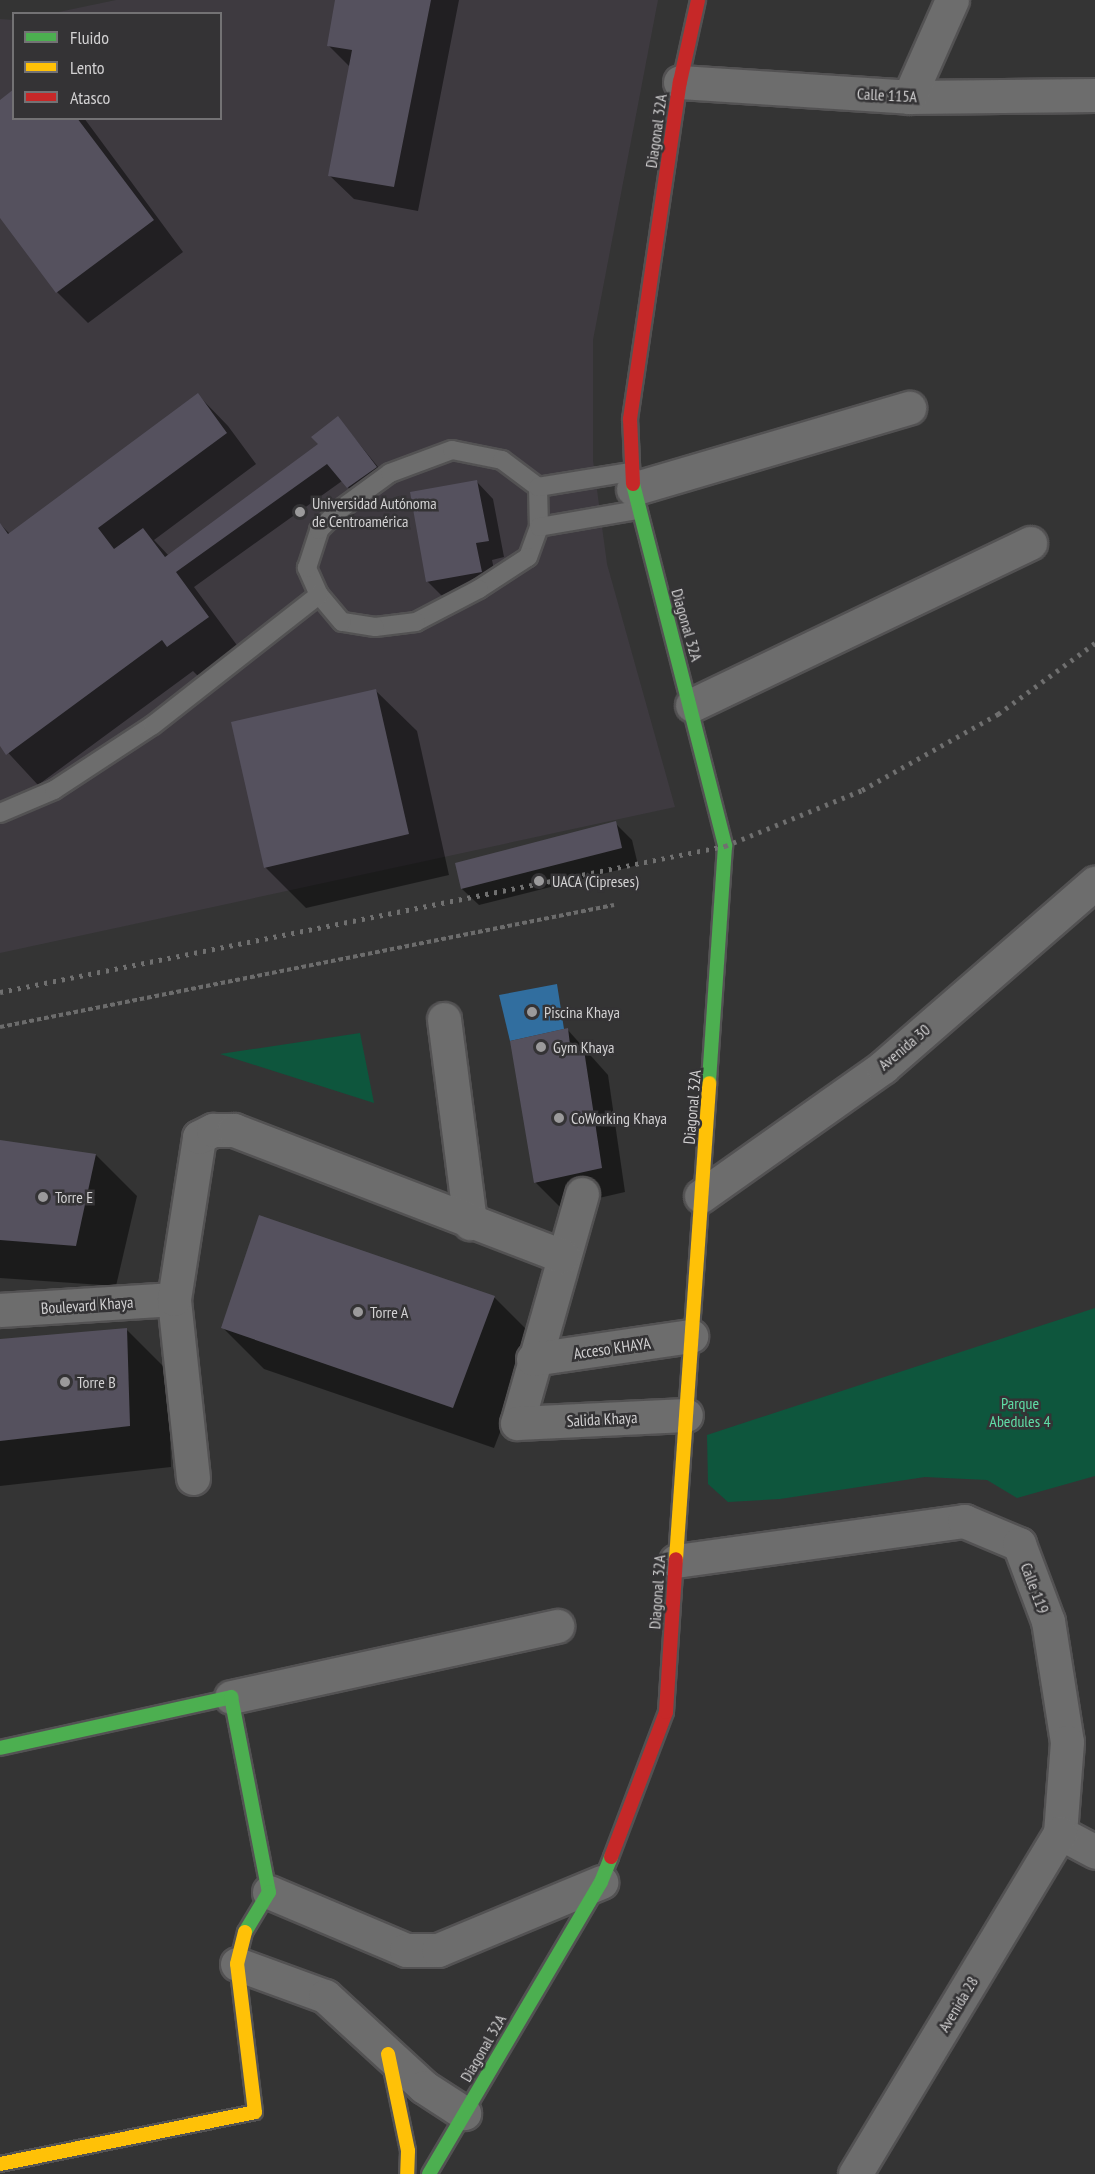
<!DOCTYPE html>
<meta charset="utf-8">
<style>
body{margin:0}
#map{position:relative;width:1095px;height:2174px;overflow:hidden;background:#343434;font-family:"PT Sans Narrow",sans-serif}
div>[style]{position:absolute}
.built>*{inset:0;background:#3e3a40}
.green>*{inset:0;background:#0e563d}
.water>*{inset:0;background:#316e9f}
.shadow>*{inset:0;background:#0007}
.building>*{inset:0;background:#55515e}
.path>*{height:4px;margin-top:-2px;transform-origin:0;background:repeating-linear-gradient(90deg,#6c6c6c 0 4.5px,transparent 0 7.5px)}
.roads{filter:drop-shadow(2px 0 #535253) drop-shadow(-2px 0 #535253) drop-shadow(0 2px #535253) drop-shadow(0 -2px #535253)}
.lane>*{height:18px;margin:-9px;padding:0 9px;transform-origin:9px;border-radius:9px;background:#6d6d6d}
.street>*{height:33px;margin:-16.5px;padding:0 16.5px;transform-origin:16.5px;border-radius:16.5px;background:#6d6d6d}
.fast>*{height:14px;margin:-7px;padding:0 7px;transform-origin:7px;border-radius:7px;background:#4caf50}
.slow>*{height:14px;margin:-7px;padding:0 7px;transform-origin:7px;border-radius:7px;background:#ffc107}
.jam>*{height:14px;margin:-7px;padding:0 7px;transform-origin:7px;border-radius:7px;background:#c62828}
.rail>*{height:4.5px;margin-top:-2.25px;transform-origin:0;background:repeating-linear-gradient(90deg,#707070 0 3px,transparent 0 9px)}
.dots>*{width:16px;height:16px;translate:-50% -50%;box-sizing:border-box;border:3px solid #343335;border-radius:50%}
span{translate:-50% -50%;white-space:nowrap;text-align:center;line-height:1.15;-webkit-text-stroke:5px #343335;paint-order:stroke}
.street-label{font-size:16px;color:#d2d1d2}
.poi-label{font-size:16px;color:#d2d1d2}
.left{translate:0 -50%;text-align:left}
.park-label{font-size:16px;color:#5fdda6}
.legend{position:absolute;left:12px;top:12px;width:210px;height:108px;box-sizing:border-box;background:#343335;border:2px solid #737274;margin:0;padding:8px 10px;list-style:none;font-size:18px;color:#d2d1d2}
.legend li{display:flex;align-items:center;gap:12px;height:30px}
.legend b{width:30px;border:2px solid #737274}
</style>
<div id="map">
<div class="built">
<div style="clip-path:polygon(116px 0,658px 0,593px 340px,593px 460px,607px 564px,675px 807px,0 953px,0 19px,13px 20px,14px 118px,220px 118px,220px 14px,54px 13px)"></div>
</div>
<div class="green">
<div style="clip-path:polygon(360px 1033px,374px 1103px,220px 1054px)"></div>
<div style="clip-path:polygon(1095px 1308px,1095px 1476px,1017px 1498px,987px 1480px,925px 1477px,780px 1499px,728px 1502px,708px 1484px,707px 1435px)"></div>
</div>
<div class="water">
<div style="clip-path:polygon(557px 984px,564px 1029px,510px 1041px,499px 995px)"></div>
</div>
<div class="shadow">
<div style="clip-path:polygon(337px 0,459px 0,418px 211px,354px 199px,329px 175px,350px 67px,328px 45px)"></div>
<div style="clip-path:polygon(0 101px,14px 118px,84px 118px,183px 252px,88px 323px,57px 292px,0 216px)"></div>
<div style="clip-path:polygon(198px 395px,228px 426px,256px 464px,154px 540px,169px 556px,320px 444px,338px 418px,392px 484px,364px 504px,342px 481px,194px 587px,239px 648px,199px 677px,193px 671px,38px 785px,0 744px,0 524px,10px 534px)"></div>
<div style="clip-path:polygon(477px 482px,493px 499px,504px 557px,492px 560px,498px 588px,444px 598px,427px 581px)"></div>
<div style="clip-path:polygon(375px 690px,417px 731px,449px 875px,306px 908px,265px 867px)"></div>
<div style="clip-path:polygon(615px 823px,632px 840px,638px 865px,479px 905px,462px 889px,456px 864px)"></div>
<div style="clip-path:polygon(567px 1029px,608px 1075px,625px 1192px,560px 1207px,535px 1182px)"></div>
<div style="clip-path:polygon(0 1142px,96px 1155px,137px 1196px,116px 1286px,0 1278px)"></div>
<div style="clip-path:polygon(260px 1217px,495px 1298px,536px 1339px,494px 1448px,264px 1369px,223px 1328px)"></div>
<div style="clip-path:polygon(127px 1330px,168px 1371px,171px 1467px,0 1486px,0 1340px)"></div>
</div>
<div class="building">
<div style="clip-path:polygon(335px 0,431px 0,394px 187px,328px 176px,352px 50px,327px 46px)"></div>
<div style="clip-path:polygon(14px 89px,14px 118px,77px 118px,154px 220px,56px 293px,0 218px,0 100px)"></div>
<div style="clip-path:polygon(198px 393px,227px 433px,98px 528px,114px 549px,143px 528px,165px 557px,318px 444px,311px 437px,338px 416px,377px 467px,347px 488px,327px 464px,176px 572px,209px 617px,167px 647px,162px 640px,6px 755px,0 746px,0 523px,8px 534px)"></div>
<div style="clip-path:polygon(477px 480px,489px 541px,476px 543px,482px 572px,426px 582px,410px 492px)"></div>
<div style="clip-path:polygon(376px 689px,409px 834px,264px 868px,231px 722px)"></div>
<div style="clip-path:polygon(616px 821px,622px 848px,461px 889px,455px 863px)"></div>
<div style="clip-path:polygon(568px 1028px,571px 1053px,584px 1050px,602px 1168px,534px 1183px,510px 1041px)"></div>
<div style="clip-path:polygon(0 1140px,96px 1154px,76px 1246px,0 1240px)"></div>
<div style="clip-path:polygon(259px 1215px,495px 1296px,453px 1408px,221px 1328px)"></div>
<div style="clip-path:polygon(127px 1328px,130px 1426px,0 1441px,0 1339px)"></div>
</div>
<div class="path">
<div style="left:0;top:1027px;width:626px;rotate:-11.24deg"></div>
</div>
<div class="roads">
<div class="lane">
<div style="left:538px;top:487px;width:40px;rotate:88.6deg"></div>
<div style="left:539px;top:527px;width:32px;rotate:110deg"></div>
<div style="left:528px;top:557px;width:59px;rotate:146.9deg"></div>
<div style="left:479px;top:589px;width:71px;rotate:152.4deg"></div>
<div style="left:416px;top:622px;width:41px;rotate:173deg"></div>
<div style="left:375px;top:627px;width:33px;rotate:-171deg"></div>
<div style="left:342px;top:622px;width:35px;rotate:-130deg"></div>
<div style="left:319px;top:595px;width:30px;rotate:-114deg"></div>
<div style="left:307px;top:568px;width:40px;rotate:-72deg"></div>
<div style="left:319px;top:530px;width:27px;rotate:-45deg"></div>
<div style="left:338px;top:511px;width:64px;rotate:-36.2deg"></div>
<div style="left:390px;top:473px;width:66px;rotate:-20.4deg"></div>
<div style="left:452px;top:450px;width:51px;rotate:11.3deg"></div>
<div style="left:502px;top:460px;width:45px;rotate:36.9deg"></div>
<div style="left:538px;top:487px;width:94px;rotate:-9.2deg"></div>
<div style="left:539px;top:527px;width:99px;rotate:-9.8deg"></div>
<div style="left:0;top:813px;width:59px;rotate:-23.1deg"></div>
<div style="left:54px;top:790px;width:118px;rotate:-33.3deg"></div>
<div style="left:153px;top:725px;width:211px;rotate:-38.1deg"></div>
</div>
<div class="street">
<div style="left:680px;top:82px;width:229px;rotate:3.7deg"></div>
<div style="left:909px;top:97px;width:186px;rotate:-0.6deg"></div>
<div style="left:909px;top:97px;width:106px;rotate:-66.1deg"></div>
<div style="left:633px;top:489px;width:288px;rotate:-16.4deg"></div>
<div style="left:692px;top:705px;width:375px;rotate:-25.6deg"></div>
<div style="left:444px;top:1019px;width:206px;rotate:82.7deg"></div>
<div style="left:582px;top:1194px;width:238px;rotate:105.8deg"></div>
<div style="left:517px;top:1423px;width:169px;rotate:-2.7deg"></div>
<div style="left:701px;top:1196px;width:223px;rotate:-35.3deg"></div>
<div style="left:883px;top:1067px;width:281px;rotate:-41deg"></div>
<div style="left:0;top:1310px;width:174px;rotate:-3.6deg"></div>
<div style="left:533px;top:1359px;width:160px;rotate:-8.3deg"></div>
<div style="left:193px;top:1478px;width:180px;rotate:-96.1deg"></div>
<div style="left:174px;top:1299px;width:164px;rotate:-81.2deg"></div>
<div style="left:199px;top:1137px;width:16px;rotate:-27deg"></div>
<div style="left:213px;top:1130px;width:21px"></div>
<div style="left:234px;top:1130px;width:352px;rotate:21deg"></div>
<div style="left:676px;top:1561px;width:291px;rotate:-7.9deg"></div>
<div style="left:964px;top:1521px;width:60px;rotate:22.7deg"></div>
<div style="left:1019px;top:1544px;width:82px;rotate:69.4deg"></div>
<div style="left:1048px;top:1621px;width:122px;rotate:81.1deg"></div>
<div style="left:1067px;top:1742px;width:91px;rotate:94.4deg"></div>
<div style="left:1060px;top:1833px;width:40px;rotate:28deg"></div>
<div style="left:231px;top:1697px;width:334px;rotate:-12.3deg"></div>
<div style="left:269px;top:1892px;width:149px;rotate:22.9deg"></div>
<div style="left:406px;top:1950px;width:32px"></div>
<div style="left:438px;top:1950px;width:177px;rotate:-22.6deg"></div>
<div style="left:237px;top:1964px;width:94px;rotate:20deg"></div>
<div style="left:325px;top:1996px;width:134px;rotate:42.6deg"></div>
<div style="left:424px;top:2087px;width:48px;rotate:33deg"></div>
<div style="left:855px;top:2174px;width:398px;rotate:-59deg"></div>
</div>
<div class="fast">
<div style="left:633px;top:484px;width:374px;rotate:75.7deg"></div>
<div style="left:725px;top:846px;width:238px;rotate:93.9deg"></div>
<div style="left:0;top:1748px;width:237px;rotate:-12.4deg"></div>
<div style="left:231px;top:1697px;width:199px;rotate:79deg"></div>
<div style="left:269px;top:1892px;width:47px;rotate:121deg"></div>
<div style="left:429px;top:2174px;width:339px;rotate:-59.5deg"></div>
<div style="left:601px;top:1882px;width:27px;rotate:-68deg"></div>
</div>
<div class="slow">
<div style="left:676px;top:1559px;width:477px;rotate:-86deg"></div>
<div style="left:388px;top:2054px;width:99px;rotate:78.3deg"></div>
<div style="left:408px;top:2151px;width:23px;rotate:92deg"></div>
<div style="left:0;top:2164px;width:260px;rotate:-11.5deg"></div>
<div style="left:255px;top:2112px;width:149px;rotate:-96.9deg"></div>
<div style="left:237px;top:1964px;width:33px;rotate:-76deg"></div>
</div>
<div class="jam">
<div style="left:633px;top:484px;width:65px;rotate:-92.6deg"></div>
<div style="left:630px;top:419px;width:341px;rotate:-81.6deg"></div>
<div style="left:680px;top:82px;width:84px;rotate:-77.6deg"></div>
<div style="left:611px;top:1857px;width:155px;rotate:-69.2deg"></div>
<div style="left:666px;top:1712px;width:153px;rotate:-86.3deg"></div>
</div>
</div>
<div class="rail">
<div style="left:0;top:992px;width:740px;rotate:-11.39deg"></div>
<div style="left:725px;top:846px;width:148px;rotate:-22.2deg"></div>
<div style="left:862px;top:790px;width:156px;rotate:-29.2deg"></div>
<div style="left:998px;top:714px;width:120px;rotate:-36.2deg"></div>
</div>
<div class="dots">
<div style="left:300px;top:512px;background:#9b9a9b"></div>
<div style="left:539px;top:881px;background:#9b9a9b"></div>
<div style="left:532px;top:1012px;background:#9b9a9b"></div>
<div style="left:541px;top:1047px;background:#9b9a9b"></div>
<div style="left:559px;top:1118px;background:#9b9a9b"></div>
<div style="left:43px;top:1197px;background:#9b9a9b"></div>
<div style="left:358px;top:1312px;background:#9b9a9b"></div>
<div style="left:65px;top:1382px;background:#9b9a9b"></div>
</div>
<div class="street-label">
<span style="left:887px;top:95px;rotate:3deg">Calle 115A</span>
<span style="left:656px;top:131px;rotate:-82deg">Diagonal 32A</span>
<span style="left:687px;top:625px;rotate:74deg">Diagonal 32A</span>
<span style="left:904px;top:1047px;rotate:-40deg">Avenida 30</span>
<span style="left:692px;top:1107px;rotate:-85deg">Diagonal 32A</span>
<span style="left:87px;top:1305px;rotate:-4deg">Boulevard Khaya</span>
<span style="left:612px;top:1348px;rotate:-8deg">Acceso KHAYA</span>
<span style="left:602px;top:1419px;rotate:-3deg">Salida Khaya</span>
<span style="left:1035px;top:1588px;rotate:69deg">Calle 119</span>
<span style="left:657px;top:1592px;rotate:-86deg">Diagonal 32A</span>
<span style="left:958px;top:2004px;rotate:-59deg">Avenida 28</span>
<span style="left:483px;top:2048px;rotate:-60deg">Diagonal 32A</span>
</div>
<div class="poi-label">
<span class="left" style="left:312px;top:512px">Universidad Autónoma<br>de Centroamérica</span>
<span class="left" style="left:552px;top:881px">UACA (Cipreses)</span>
<span class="left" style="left:544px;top:1012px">Piscina Khaya</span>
<span class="left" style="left:553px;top:1047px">Gym Khaya</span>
<span class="left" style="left:571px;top:1118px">CoWorking Khaya</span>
<span class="left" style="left:55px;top:1197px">Torre E</span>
<span class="left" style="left:370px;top:1312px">Torre A</span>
<span class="left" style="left:77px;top:1382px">Torre B</span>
</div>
<div class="park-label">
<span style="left:1020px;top:1412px">Parque<br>Abedules 4</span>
</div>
<ul class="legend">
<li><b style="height:8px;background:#4caf50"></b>Fluido</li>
<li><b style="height:8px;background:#ffc107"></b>Lento</li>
<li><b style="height:8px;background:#c62828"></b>Atasco</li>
</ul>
</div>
